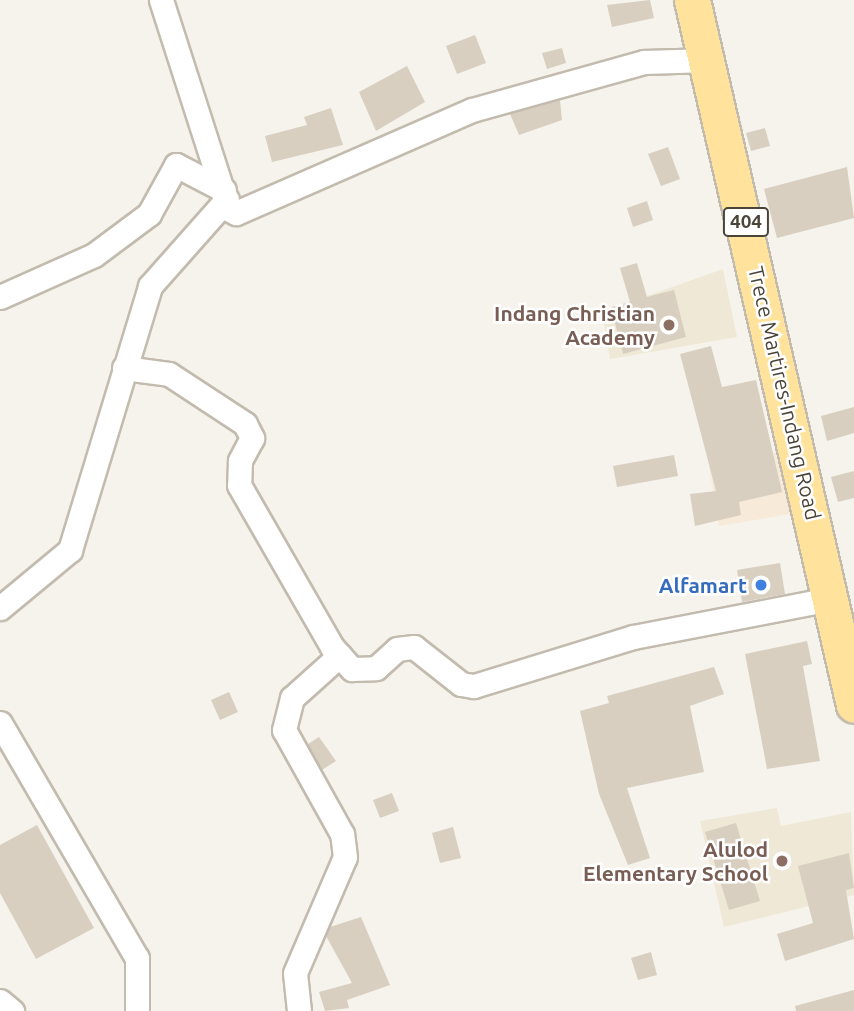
<!DOCTYPE html>
<style>
body{margin:0}
#map{position:relative;width:854px;height:1011px;overflow:hidden;background:#f6f3ec;font-family:Ubuntu,sans-serif}
div>[style]{position:absolute}
.commercial>*{inset:0;background:#f7ead8}
.education>*{inset:0;background:#efe8d6}
.building>*{inset:0;background:#d8cfc1}
.roads{filter:drop-shadow(2px 0 #c2bbae) drop-shadow(-2px 0 #c2bbae) drop-shadow(0 2px #c2bbae) drop-shadow(0 -2px #c2bbae)}
.street>*{height:23px;margin:-11.5px;padding:0 11.5px;transform-origin:11.5px;border-radius:11.5px;background:#fff}
.primary>*{height:35px;margin:-17.5px;padding:0 17.5px;transform-origin:17.5px;border-radius:17.5px;background:#ffe39c}
.dots>*{width:19px;height:19px;translate:-50% -50%;box-sizing:border-box;border:4px solid #fff;border-radius:50%}
span{translate:-50% -50%;white-space:nowrap;text-align:center;line-height:1.15;-webkit-text-stroke:5px #fff;paint-order:stroke}
.shield-label span{padding:2px 5px;background:#fff;border:2px solid;border-radius:5px;-webkit-text-stroke-width:0}
.shield-label{font-size:19px;color:#4b4439;font-weight:700}
.education-label{font-size:21px;color:#785e54;font-weight:700}
.right{translate:-100% -50%;text-align:right}
.street-label{font-size:21px;color:#4b4439}
.shop-label{font-size:21px;color:#366cbe;font-weight:700}
</style>
<div id="map">
<div class="commercial">
<div style="clip-path:polygon(781px 451px,796px 513px,719px 526px,709px 466px)"></div>
</div>
<div class="education">
<div style="clip-path:polygon(723px 269px,737px 337px,610px 359px,602px 312px)"></div>
<div style="clip-path:polygon(777px 808px,781px 826px,851px 812px,854px 895px,724px 927px,700px 821px)"></div>
</div>
<div class="building">
<div style="clip-path:polygon(650px 0,654px 18px,612px 27px,607px 5px)"></div>
<div style="clip-path:polygon(475px 35px,486px 63px,457px 74px,446px 46px)"></div>
<div style="clip-path:polygon(562px 48px,566px 63px,547px 69px,542px 53px)"></div>
<div style="clip-path:polygon(407px 66px,425px 102px,376px 131px,359px 92px)"></div>
<div style="clip-path:polygon(560px 100px,562px 120px,519px 135px,510px 114px)"></div>
<div style="clip-path:polygon(331px 108px,343px 145px,272px 162px,265px 136px,307px 125px,304px 117px)"></div>
<div style="clip-path:polygon(765px 128px,770px 146px,751px 151px,746px 133px)"></div>
<div style="clip-path:polygon(668px 147px,680px 179px,661px 186px,648px 154px)"></div>
<div style="clip-path:polygon(847px 167px,854px 218px,777px 238px,764px 189px)"></div>
<div style="clip-path:polygon(647px 201px,653px 220px,633px 227px,627px 208px)"></div>
<div style="clip-path:polygon(637px 263px,647px 297px,674px 290px,686px 337px,623px 354px,611px 307px,630px 302px,620px 268px)"></div>
<div style="clip-path:polygon(711px 346px,722px 387px,756px 380px,782px 492px,739px 502px,741px 515px,695px 526px,690px 494px,716px 491px,680px 354px)"></div>
<div style="clip-path:polygon(854px 407px,854px 433px,827px 441px,821px 416px)"></div>
<div style="clip-path:polygon(674px 455px,678px 476px,617px 487px,613px 466px)"></div>
<div style="clip-path:polygon(854px 471px,854px 498px,838px 502px,831px 477px)"></div>
<div style="clip-path:polygon(780px 563px,785px 594px,742px 602px,737px 570px)"></div>
<div style="clip-path:polygon(807px 641px,812px 664px,803px 666px,820px 761px,767px 769px,745px 654px)"></div>
<div style="clip-path:polygon(714px 667px,724px 694px,690px 706px,704px 772px,627px 788px,650px 858px,628px 865px,599px 794px,580px 711px,609px 703px,607px 696px)"></div>
<div style="clip-path:polygon(229px 692px,238px 712px,220px 720px,211px 700px)"></div>
<div style="clip-path:polygon(319px 737px,336px 761px,322px 770px,308px 744px)"></div>
<div style="clip-path:polygon(392px 793px,399px 811px,380px 818px,373px 800px)"></div>
<div style="clip-path:polygon(736px 823px,760px 901px,729px 910px,705px 832px)"></div>
<div style="clip-path:polygon(37px 825px,94px 928px,36px 959px,0 893px,0 845px)"></div>
<div style="clip-path:polygon(453px 827px,461px 858px,440px 863px,432px 833px)"></div>
<div style="clip-path:polygon(849px 853px,854px 888px,846px 890px,854px 939px,785px 961px,777px 934px,813px 923px,798px 866px)"></div>
<div style="clip-path:polygon(361px 917px,390px 985px,347px 1000px,349px 1008px,325px 1011px,319px 992px,352px 983px,326px 936px,330px 927px)"></div>
<div style="clip-path:polygon(651px 952px,657px 975px,638px 980px,631px 958px)"></div>
<div style="clip-path:polygon(854px 990px,854px 1011px,796px 1011px,795px 1006px)"></div>
</div>
<div class="roads">
<div class="street">
<div style="left:161px;top:0;width:219px;rotate:72.2deg"></div>
<div style="left:228px;top:209px;width:9px;rotate:27deg"></div>
<div style="left:236px;top:213px;width:257px;rotate:-23.6deg"></div>
<div style="left:472px;top:110px;width:179px;rotate:-15.6deg"></div>
<div style="left:644px;top:62px;width:65px;rotate:-1.8deg"></div>
<div style="left:0;top:297px;width:103px;rotate:-24.1deg"></div>
<div style="left:94px;top:255px;width:69px;rotate:-36.7deg"></div>
<div style="left:149px;top:214px;width:56px;rotate:-61.1deg"></div>
<div style="left:176px;top:165px;width:54px;rotate:27.5deg"></div>
<div style="left:124px;top:368px;width:45px;rotate:7.6deg"></div>
<div style="left:169px;top:374px;width:91px;rotate:33.3deg"></div>
<div style="left:245px;top:424px;width:16px;rotate:63deg"></div>
<div style="left:252px;top:438px;width:26px;rotate:118deg"></div>
<div style="left:240px;top:461px;width:24px;rotate:92deg"></div>
<div style="left:239px;top:485px;width:187px;rotate:60.1deg"></div>
<div style="left:332px;top:647px;width:30px;rotate:48deg"></div>
<div style="left:352px;top:669px;width:24px;rotate:-2deg"></div>
<div style="left:376px;top:668px;width:28px;rotate:-42deg"></div>
<div style="left:397px;top:649px;width:17px;rotate:-7deg"></div>
<div style="left:414px;top:647px;width:60px;rotate:38.2deg"></div>
<div style="left:461px;top:684px;width:13px;rotate:9deg"></div>
<div style="left:474px;top:686px;width:166px;rotate:-17.1deg"></div>
<div style="left:633px;top:637px;width:202px;rotate:-10.9deg"></div>
<div style="left:0;top:608px;width:91px;rotate:-39.6deg"></div>
<div style="left:70px;top:550px;width:276px;rotate:-73.1deg"></div>
<div style="left:150px;top:286px;width:116px;rotate:-48.5deg"></div>
<div style="left:0;top:723px;width:272px;rotate:59.8deg"></div>
<div style="left:137px;top:958px;width:53px;rotate:90deg"></div>
<div style="left:0;top:1001px;width:16px;rotate:40deg"></div>
<div style="left:299px;top:1011px;width:38px;rotate:-96deg"></div>
<div style="left:295px;top:973px;width:126px;rotate:-66.7deg"></div>
<div style="left:345px;top:857px;width:23px;rotate:-97deg"></div>
<div style="left:342px;top:834px;width:119px;rotate:-119.1deg"></div>
<div style="left:284px;top:730px;width:33px;rotate:-76deg"></div>
<div style="left:292px;top:698px;width:64px;rotate:-41.9deg"></div>
</div>
<div class="primary">
<div style="left:692px;top:0;width:723px;rotate:77.06deg"></div>
</div>
</div>
<div class="dots">
<div style="left:669px;top:325px;background:#8d6e63"></div>
<div style="left:761px;top:585px;background:#3f7fe0"></div>
<div style="left:782px;top:861px;background:#8d6e63"></div>
</div>
<div class="shield-label">
<span style="left:746px;top:222px">404</span>
</div>
<div class="education-label">
<span class="right" style="left:655px;top:325px">Indang Christian<br>Academy</span>
<span class="right" style="left:768px;top:861px">Alulod<br>Elementary School</span>
</div>
<div class="street-label">
<span style="left:785px;top:393px;rotate:77deg">Trece Martires-Indang Road</span>
</div>
<div class="shop-label">
<span class="right" style="left:747px;top:585px">Alfamart</span>
</div>
</div>
